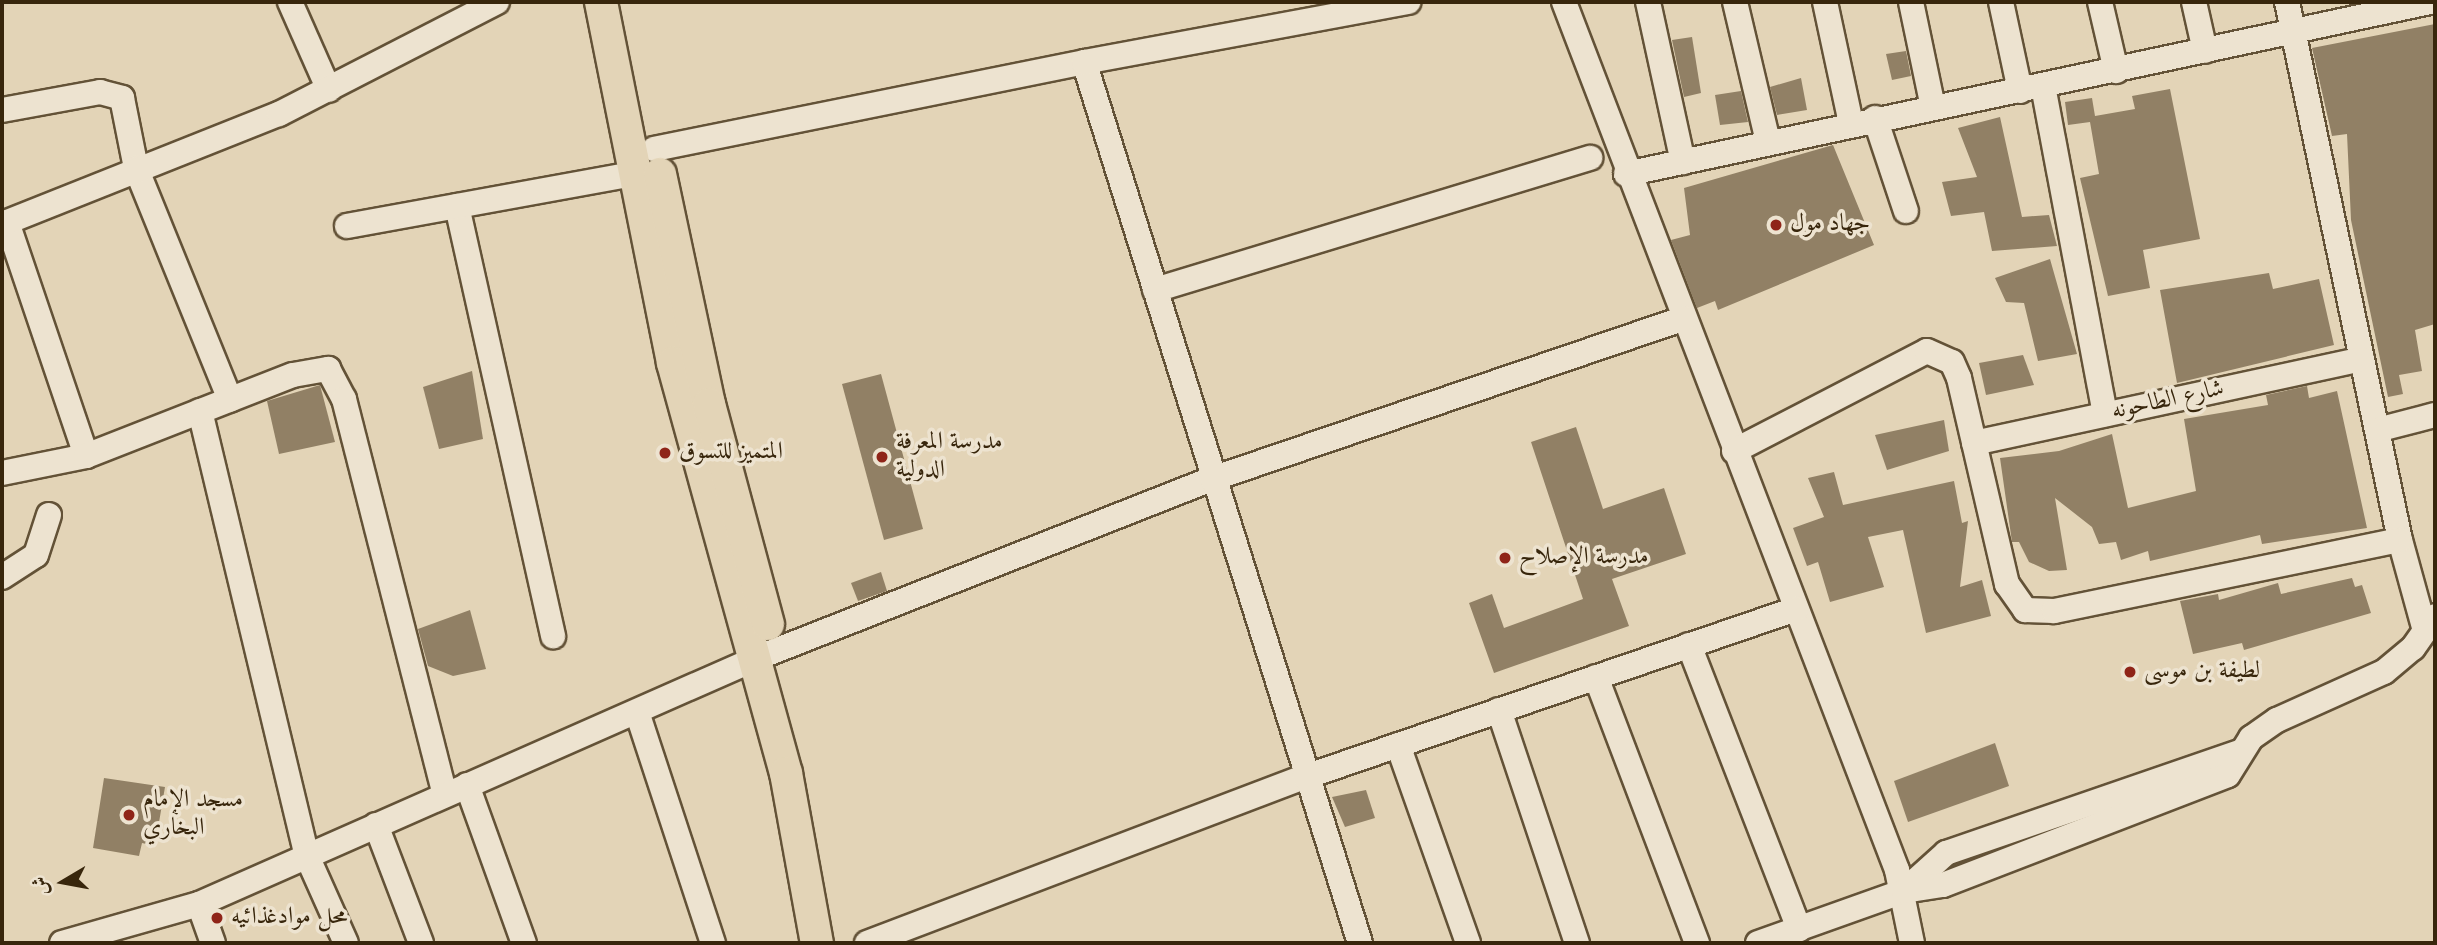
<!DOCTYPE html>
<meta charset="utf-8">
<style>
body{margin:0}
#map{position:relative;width:2437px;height:945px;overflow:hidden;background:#e3d4b7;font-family:"Old Standard TT",Amiri,serif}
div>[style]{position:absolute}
.building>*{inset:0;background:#918065}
.roads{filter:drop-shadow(2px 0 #635237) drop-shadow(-2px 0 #635237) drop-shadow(0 2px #635237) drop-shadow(0 -2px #635237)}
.minor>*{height:24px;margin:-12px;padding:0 12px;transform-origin:12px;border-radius:12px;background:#ede3d0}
.major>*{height:32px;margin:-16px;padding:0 16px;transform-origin:16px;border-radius:16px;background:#e3d4b7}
.dots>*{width:19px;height:19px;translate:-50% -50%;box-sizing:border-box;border:4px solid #ede3d0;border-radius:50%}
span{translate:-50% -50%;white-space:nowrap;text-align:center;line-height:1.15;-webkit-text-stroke:7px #ede3d0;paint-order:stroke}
.poi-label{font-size:24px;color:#38260c}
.left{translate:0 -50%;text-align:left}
.street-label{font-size:24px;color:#38260c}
.frame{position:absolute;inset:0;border:4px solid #38260c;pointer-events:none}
.north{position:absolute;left:28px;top:847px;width:70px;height:70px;-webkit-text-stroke:5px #ede3d0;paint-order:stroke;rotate:260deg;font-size:19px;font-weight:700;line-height:28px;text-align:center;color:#38260c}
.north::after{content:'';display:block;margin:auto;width:24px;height:32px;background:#38260c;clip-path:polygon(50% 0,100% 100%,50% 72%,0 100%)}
</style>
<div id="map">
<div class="building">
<div style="clip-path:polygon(2435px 24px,2435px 324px,2415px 330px,2422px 371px,2399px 375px,2403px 394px,2388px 397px,2351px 220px,2347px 134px,2332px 136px,2312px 48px)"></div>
<div style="clip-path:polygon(1692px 37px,1701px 93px,1684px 97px,1672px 40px)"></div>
<div style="clip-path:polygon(1906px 51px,1911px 76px,1892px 80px,1886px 54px)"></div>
<div style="clip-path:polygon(1801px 78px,1807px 110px,1777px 115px,1770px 87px)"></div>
<div style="clip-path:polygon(2170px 89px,2200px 239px,2143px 250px,2150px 288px,2108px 296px,2080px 178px,2099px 174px,2090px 122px,2068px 125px,2065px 102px,2092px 98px,2095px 116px,2135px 109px,2132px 96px)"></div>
<div style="clip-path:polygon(1741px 91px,1748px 122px,1720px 125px,1715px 95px)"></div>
<div style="clip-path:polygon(2000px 117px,2022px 217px,2049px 215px,2057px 246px,1992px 251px,1984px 212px,1951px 216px,1942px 182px,1977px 177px,1958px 128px)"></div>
<div style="clip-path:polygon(1833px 145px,1874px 245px,1718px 310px,1715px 301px,1697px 308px,1671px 240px,1690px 235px,1684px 188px)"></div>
<div style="clip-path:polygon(2050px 259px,2077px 354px,2038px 361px,2024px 303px,2006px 302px,1995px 278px)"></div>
<div style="clip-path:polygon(2269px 273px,2273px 289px,2319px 279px,2334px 345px,2177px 383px,2160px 290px)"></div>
<div style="clip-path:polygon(2023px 355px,2034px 385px,1986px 395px,1979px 363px)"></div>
<div style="clip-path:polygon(472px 371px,483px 439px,439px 449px,423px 387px)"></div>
<div style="clip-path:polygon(881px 374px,923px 529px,884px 540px,842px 384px)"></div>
<div style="clip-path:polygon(320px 385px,335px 442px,279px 454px,267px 401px)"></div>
<div style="clip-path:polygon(2307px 386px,2309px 398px,2337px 391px,2367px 528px,2262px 544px,2260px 535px,2150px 561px,2148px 551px,2121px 560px,2116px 542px,2099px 544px,2092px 527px,2055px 498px,2067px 570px,2049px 571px,2029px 562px,2019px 542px,2012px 542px,2000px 458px,2059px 451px,2112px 434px,2128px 508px,2196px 491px,2184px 419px,2268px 405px,2266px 395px)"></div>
<div style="clip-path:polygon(1944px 420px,1949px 451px,1887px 470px,1875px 435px)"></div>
<div style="clip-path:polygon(1576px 427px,1603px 509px,1664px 488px,1686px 554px,1612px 579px,1629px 626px,1494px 673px,1469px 603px,1492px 594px,1504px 628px,1583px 599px,1531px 442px)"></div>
<div style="clip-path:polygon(1834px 472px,1843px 505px,1954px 481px,1962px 523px,1968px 521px,1960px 587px,1982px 580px,1991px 616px,1926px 633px,1903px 530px,1868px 537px,1884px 587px,1830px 602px,1818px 562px,1807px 566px,1793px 528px,1824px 517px,1808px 478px)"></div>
<div style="clip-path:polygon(881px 572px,887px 591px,858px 601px,851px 583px)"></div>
<div style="clip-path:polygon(2352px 578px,2355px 587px,2362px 585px,2371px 613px,2244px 650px,2242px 643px,2193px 654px,2180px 601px,2218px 594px,2219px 600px,2278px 583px,2281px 594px)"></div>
<div style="clip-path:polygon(470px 610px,486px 669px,453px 676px,428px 666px,418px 629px)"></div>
<div style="clip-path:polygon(1995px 743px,2009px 786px,1908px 822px,1894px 781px)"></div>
<div style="clip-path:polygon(104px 778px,165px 787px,155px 846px,142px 843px,139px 856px,93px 848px)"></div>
<div style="clip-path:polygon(1366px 790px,1375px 818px,1345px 827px,1332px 797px)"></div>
</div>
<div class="roads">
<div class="minor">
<div style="left:290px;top:2px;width:96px;rotate:66.1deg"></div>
<div style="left:1564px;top:2px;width:930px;rotate:69.01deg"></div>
<div style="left:1897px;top:870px;width:75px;rotate:78.4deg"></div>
<div style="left:1648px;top:2px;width:164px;rotate:77.7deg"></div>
<div style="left:1735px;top:2px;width:144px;rotate:76.7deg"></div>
<div style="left:1825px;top:2px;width:124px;rotate:77.9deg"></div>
<div style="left:1911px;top:2px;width:107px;rotate:78.2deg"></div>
<div style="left:2001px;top:2px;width:91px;rotate:77.9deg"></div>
<div style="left:2100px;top:2px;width:71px;rotate:76.9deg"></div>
<div style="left:2194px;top:2px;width:50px;rotate:77.3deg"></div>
<div style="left:2287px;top:2px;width:550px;rotate:78.14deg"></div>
<div style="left:2400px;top:540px;width:94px;rotate:74.6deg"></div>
<div style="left:2043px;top:86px;width:334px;rotate:79.3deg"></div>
<div style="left:2px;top:110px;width:100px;rotate:-10.4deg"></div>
<div style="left:100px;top:92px;width:23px;rotate:15deg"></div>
<div style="left:122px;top:98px;width:71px;rotate:78.7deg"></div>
<div style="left:136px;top:168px;width:250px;rotate:67.9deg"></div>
<div style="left:1875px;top:118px;width:98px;rotate:71.6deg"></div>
<div style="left:654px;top:149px;width:439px;rotate:-11.4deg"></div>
<div style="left:1626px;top:174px;width:822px;rotate:-12.08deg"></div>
<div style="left:457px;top:206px;width:441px;rotate:77.4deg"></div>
<div style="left:7px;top:222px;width:247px;rotate:71.3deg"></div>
<div style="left:2px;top:224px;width:298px;rotate:-21.7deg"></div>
<div style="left:279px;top:114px;width:245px;rotate:-27.2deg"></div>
<div style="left:347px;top:226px;width:296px;rotate:-10.3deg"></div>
<div style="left:1155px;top:290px;width:455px;rotate:-16.9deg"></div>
<div style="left:200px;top:411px;width:458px;rotate:76.5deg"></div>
<div style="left:307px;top:856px;width:95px;rotate:65.9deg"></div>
<div style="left:2377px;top:430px;width:60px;rotate:-14.5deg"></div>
<div style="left:1974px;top:443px;width:397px;rotate:-12.2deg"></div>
<div style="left:1734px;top:451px;width:217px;rotate:-27.4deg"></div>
<div style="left:1927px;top:351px;width:27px;rotate:24deg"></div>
<div style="left:1952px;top:362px;width:17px;rotate:66deg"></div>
<div style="left:1959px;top:378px;width:212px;rotate:76.9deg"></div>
<div style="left:2007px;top:584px;width:32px;rotate:55deg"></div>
<div style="left:2025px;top:610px;width:29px;rotate:2deg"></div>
<div style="left:2054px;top:611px;width:353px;rotate:-11.6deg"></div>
<div style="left:2px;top:473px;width:86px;rotate:-11.4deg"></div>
<div style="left:86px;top:456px;width:222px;rotate:-21.4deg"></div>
<div style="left:293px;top:375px;width:36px;rotate:-10deg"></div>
<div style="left:328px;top:369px;width:34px;rotate:62deg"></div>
<div style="left:344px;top:399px;width:408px;rotate:75.7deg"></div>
<div style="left:2px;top:577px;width:40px;rotate:-32.9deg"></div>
<div style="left:36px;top:555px;width:42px;rotate:-72deg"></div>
<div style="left:1689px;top:645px;width:305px;rotate:68.8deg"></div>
<div style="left:1596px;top:677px;width:285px;rotate:69.2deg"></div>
<div style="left:1499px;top:710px;width:246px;rotate:71.5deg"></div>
<div style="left:638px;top:715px;width:240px;rotate:71.8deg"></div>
<div style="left:1398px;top:745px;width:210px;rotate:70.5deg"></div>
<div style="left:467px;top:785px;width:168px;rotate:70.2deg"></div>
<div style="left:376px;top:825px;width:126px;rotate:69.1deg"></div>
<div style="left:1904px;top:891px;width:57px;rotate:-42.1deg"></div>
<div style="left:1946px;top:853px;width:310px;rotate:-19deg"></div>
<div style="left:199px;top:904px;width:41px;rotate:70.3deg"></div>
<div style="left:62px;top:943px;width:142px;rotate:-15.9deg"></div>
<div style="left:199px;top:904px;width:610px;rotate:-23.79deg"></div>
<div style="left:757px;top:658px;width:489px;rotate:-21.5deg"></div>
<div style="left:1212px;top:479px;width:499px;rotate:-18.8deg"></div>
<div style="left:867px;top:943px;width:468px;rotate:-20.8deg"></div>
<div style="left:1305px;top:777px;width:519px;rotate:-18.89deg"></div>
<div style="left:1360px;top:943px;width:923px;rotate:-107.39deg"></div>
<div style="left:1084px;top:62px;width:330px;rotate:-10.5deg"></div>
<div style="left:1758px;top:943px;width:155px;rotate:-19.6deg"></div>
<div style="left:1904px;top:891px;width:39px;rotate:-9deg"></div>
<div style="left:1943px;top:885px;width:305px;rotate:-21.1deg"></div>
<div style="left:2228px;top:775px;width:44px;rotate:-58.1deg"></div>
<div style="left:2251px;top:738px;width:32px;rotate:-35deg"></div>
<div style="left:2277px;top:720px;width:117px;rotate:-24.2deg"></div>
<div style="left:2384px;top:672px;width:38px;rotate:-40deg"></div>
<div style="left:2413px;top:648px;width:39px;rotate:-55deg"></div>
</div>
<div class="major">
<div style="left:601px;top:2px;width:368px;rotate:78.7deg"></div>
<div style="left:673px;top:363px;width:425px;rotate:74.6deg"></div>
<div style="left:786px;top:773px;width:173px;rotate:79.7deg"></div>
<div style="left:660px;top:174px;width:235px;rotate:78deg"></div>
<div style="left:709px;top:404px;width:228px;rotate:75deg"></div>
</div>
</div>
<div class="dots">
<div style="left:1776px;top:225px;background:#8f2418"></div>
<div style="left:665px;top:453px;background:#8f2418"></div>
<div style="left:882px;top:457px;background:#8f2418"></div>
<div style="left:1505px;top:558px;background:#8f2418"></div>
<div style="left:2130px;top:672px;background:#8f2418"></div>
<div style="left:129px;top:815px;background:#8f2418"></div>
<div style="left:217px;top:918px;background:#8f2418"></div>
</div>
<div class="poi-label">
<span class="left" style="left:1790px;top:225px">جهاد مول</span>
<span class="left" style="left:896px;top:457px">مدرسة المعرفة<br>الدولية</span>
<span class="left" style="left:679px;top:453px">المتميز للتسوق</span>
<span class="left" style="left:1519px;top:558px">مدرسة الإصلاح</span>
<span class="left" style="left:2144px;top:672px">لطيفة بن موسى</span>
<span class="left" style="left:143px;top:815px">مسجد الإمام<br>البخاري</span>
<span class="left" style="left:231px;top:918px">محل موادغذائيه</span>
</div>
<div class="street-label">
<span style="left:2168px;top:401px;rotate:-12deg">شارع الطاحونه</span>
</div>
<div class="frame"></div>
<div class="north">ش</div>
</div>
